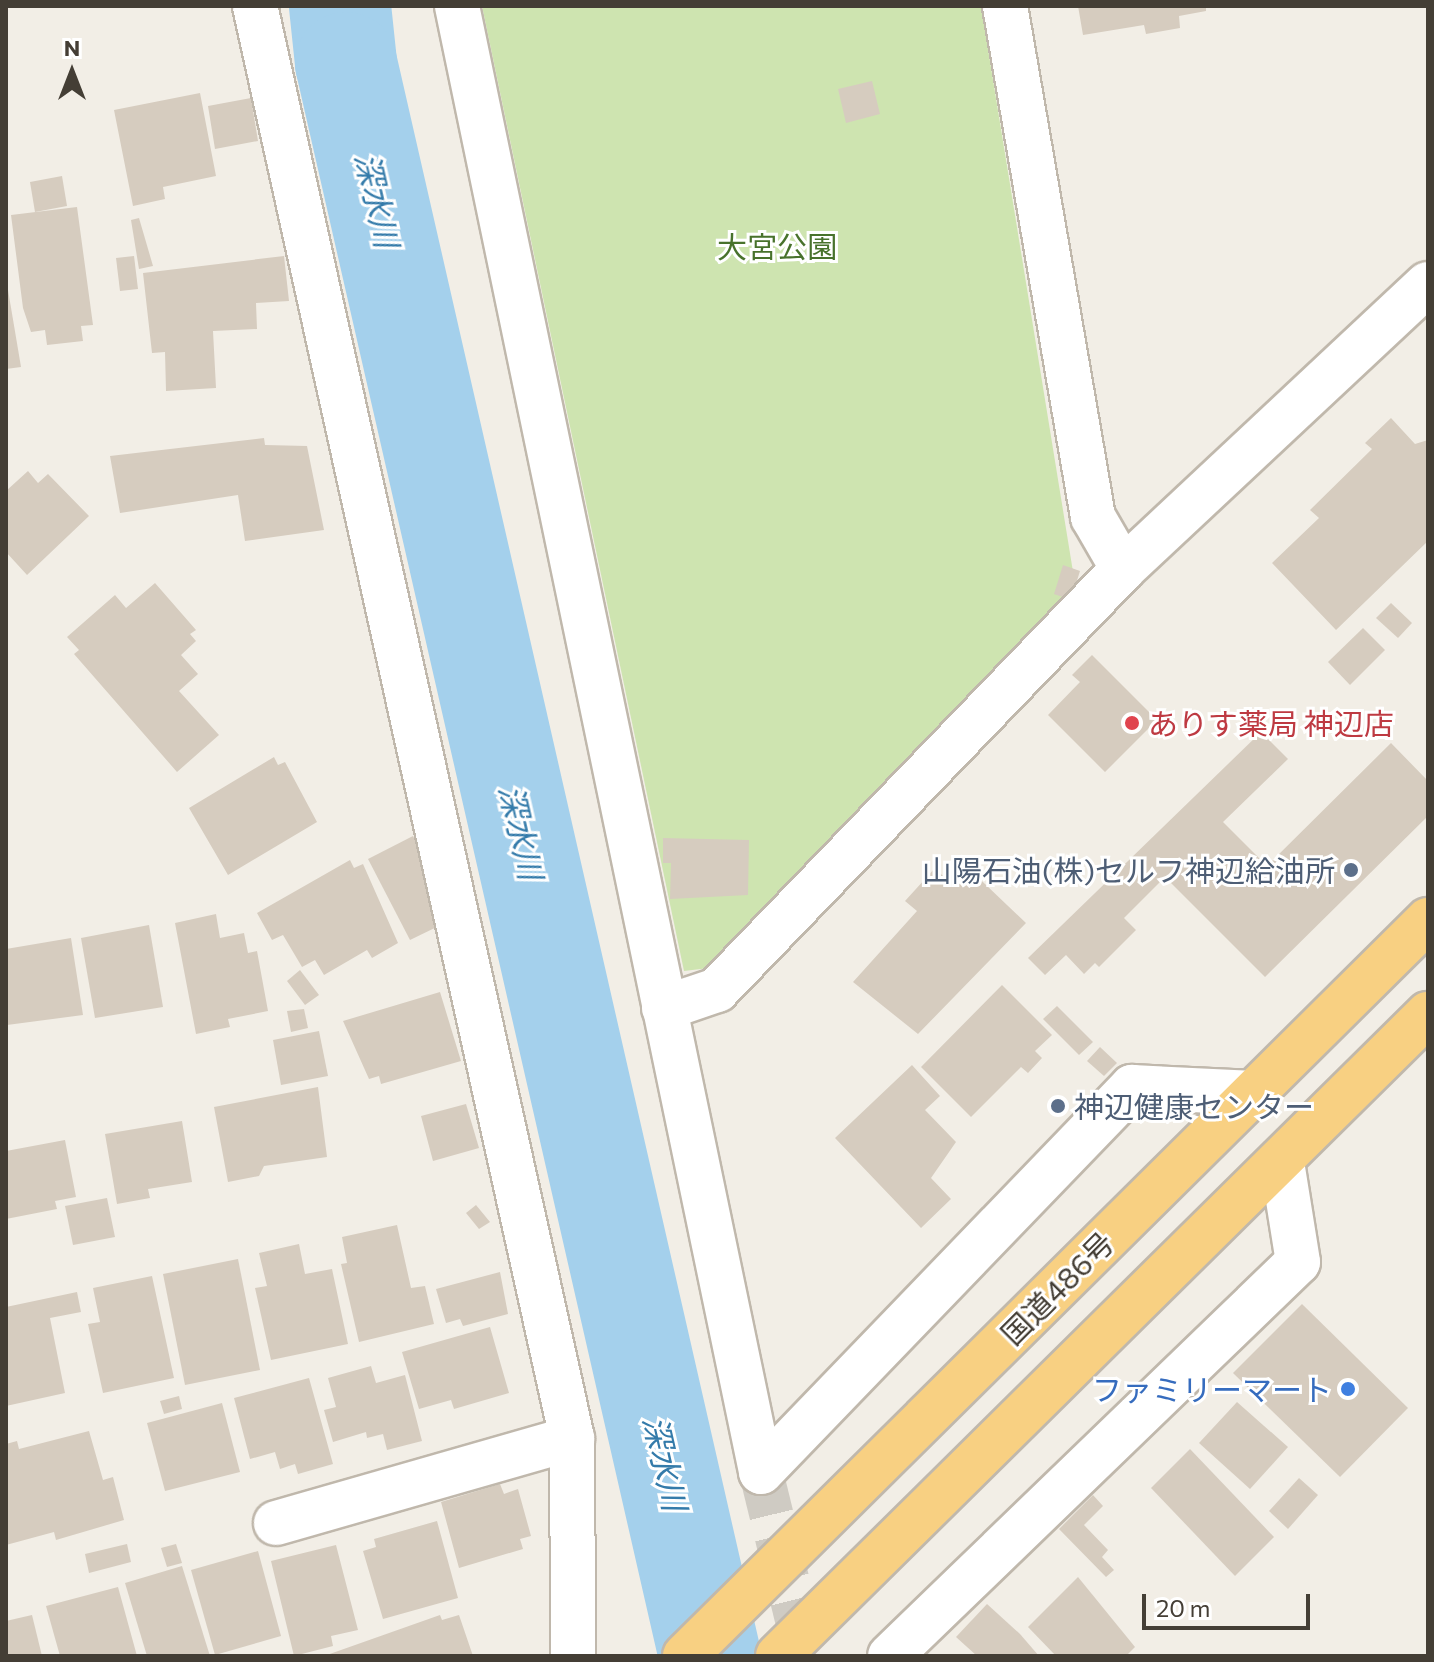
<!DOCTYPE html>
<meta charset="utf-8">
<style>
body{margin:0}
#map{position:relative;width:1434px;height:1662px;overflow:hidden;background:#f2eee6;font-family:Commissioner,"Noto Sans JP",sans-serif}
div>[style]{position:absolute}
.green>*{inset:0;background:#cee4b0}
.river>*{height:102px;margin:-51px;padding:0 51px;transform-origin:51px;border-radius:51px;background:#a4d0ec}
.building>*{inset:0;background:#d6ccbf}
.minor-tunnel>*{height:44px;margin-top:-22px;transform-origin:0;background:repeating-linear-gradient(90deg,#cfcbc3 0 44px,transparent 0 66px)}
.roads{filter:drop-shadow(2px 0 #c0b8ac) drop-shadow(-2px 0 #c0b8ac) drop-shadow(0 2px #c0b8ac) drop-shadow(0 -2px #c0b8ac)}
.minor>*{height:44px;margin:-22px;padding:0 22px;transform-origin:22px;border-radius:22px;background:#fff}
.trunk>*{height:44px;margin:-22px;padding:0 22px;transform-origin:22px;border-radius:22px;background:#f8d082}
.dots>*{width:22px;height:22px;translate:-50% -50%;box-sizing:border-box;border:4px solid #fff;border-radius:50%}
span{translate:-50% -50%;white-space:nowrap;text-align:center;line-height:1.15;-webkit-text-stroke:6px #fff;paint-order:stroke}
.park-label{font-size:30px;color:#48722c}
.health-label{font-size:30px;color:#be3a42}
.left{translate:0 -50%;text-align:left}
.service-label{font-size:30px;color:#4e5e75}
.right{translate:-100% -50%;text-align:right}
.street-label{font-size:30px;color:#443e35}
.shop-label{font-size:30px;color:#366cbe}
.water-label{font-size:32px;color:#347baa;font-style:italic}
.frame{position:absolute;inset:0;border:8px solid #443e35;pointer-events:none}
.north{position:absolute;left:32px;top:32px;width:80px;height:80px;-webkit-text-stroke:6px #fff;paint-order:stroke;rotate:0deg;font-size:22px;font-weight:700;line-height:32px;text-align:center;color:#443e35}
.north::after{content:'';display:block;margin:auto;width:28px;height:36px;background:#443e35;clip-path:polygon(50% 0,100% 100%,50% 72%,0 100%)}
.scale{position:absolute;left:1142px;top:1594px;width:168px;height:36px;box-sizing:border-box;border:4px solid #443e35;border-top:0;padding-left:10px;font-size:24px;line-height:28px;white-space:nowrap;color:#443e35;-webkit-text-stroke:6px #fff;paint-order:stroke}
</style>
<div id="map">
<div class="green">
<div style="clip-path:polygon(482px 6px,981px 6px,1075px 584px,709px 968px,684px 971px)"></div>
</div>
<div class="river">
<div style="left:340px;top:6px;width:57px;rotate:84deg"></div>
<div style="left:346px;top:63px;width:1634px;rotate:77.13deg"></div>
</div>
<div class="building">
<div style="clip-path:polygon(1078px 6px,1206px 6px,1206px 11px,1179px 16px,1180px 28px,1146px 34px,1144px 25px,1083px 35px)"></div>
<div style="clip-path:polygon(872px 81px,880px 114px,846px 123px,838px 89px)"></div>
<div style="clip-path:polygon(200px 93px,216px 176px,163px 187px,165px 199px,133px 206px,114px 110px)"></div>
<div style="clip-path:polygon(251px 98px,258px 141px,215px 149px,208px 106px)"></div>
<div style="clip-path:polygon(62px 176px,67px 206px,35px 212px,30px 182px)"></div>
<div style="clip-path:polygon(77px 207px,93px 325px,81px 326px,83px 341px,47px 345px,45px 330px,31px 332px,23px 308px,11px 215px)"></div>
<div style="clip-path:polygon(139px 218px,153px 266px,139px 269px,131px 220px)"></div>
<div style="clip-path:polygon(134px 256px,138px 289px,120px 291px,116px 258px)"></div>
<div style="clip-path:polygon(284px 256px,289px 301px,256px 303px,257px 329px,213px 331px,216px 388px,166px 391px,165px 352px,152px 353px,143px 273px)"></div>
<div style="clip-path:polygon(6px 278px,21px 367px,6px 369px)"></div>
<div style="clip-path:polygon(1391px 418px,1415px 444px,1428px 440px,1428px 541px,1336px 630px,1272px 563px,1319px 518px,1310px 510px,1372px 449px,1365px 443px)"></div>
<div style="clip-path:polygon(264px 438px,265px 445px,307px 446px,324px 530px,245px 541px,238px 495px,120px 513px,110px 456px)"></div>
<div style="clip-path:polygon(28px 471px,38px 483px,48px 474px,89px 516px,27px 575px,6px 552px,6px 491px)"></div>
<div style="clip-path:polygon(1063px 565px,1080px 571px,1071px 600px,1054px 594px)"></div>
<div style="clip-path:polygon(155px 583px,196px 630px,190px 634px,196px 641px,181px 655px,198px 674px,179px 691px,219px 735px,177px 772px,74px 654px,79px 650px,67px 637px,115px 595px,126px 608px)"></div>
<div style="clip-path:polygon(1391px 603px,1412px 623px,1398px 638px,1376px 618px)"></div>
<div style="clip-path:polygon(1363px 628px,1385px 650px,1350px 685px,1328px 662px)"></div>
<div style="clip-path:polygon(1092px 655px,1157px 720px,1105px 772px,1048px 715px,1080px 682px,1072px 675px)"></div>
<div style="clip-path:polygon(1261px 732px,1288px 759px,1223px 822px,1267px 866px,1391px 743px,1428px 781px,1428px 816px,1265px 977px,1165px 877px,1124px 918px,1136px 930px,1099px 967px,1095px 963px,1084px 974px,1066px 955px,1045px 975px,1028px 958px)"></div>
<div style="clip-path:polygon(274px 757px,278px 765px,285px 762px,317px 822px,228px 875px,189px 808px)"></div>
<div style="clip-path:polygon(413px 836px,439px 886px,447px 922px,410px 940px,368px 859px)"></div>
<div style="clip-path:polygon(663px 838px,749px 840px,748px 895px,670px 899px,671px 863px,663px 863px)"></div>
<div style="clip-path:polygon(350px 860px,354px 868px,363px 864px,398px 943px,372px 958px,367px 950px,324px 975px,315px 960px,302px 967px,283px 935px,272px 940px,257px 913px)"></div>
<div style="clip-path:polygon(963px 863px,1026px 923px,918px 1034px,853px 982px,917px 911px,905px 901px,935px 868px,947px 880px)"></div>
<div style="clip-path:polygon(216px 914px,220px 938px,244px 933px,248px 953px,257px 951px,268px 1011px,228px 1019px,230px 1027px,196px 1034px,175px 923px)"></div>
<div style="clip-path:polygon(149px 925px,163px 1007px,95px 1018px,81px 938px)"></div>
<div style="clip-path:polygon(71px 938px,83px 1015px,7px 1025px,6px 949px)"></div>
<div style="clip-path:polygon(300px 970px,319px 995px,305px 1005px,287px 981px)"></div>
<div style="clip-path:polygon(1002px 985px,1052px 1035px,1035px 1051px,1042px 1058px,1028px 1073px,1021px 1067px,971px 1117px,921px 1067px)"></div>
<div style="clip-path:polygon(440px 992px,461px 1061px,381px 1084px,379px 1076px,369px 1079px,343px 1021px)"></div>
<div style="clip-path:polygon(1057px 1006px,1093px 1042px,1079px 1055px,1043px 1019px)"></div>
<div style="clip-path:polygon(304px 1009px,308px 1028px,291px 1032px,287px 1011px)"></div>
<div style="clip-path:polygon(319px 1031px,328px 1076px,281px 1085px,273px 1040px)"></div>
<div style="clip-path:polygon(1100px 1047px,1117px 1063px,1104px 1076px,1087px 1061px)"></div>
<div style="clip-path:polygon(912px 1065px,940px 1096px,925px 1110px,956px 1142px,931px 1178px,951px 1199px,921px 1228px,835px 1138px)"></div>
<div style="clip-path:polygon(318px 1087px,327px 1157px,264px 1166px,259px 1176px,228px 1182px,214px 1107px)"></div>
<div style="clip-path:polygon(466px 1104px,479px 1148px,433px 1161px,421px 1116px)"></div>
<div style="clip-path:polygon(182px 1121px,192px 1182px,148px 1189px,150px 1198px,117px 1204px,105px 1134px)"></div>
<div style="clip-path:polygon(65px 1140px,76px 1197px,55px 1201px,57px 1209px,6px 1219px,6px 1151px)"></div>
<div style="clip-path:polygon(107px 1198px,115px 1237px,73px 1245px,65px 1206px)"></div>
<div style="clip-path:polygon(476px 1205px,490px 1222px,479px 1229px,466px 1213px)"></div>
<div style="clip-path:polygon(397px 1225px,411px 1288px,425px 1286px,434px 1324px,359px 1342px,341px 1264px,347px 1263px,342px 1237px)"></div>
<div style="clip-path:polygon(299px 1244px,305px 1274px,332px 1269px,348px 1344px,271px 1360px,255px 1288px,267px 1286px,259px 1253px)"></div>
<div style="clip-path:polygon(238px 1259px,260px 1370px,185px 1385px,163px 1274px)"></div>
<div style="clip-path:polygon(500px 1272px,508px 1314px,463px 1326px,460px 1319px,446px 1323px,436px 1289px)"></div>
<div style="clip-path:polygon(152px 1276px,174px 1378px,103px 1393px,88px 1324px,100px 1322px,93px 1288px)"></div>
<div style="clip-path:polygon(77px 1292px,81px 1312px,50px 1318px,65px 1393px,6px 1406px,6px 1307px)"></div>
<div style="clip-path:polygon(1302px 1304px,1408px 1408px,1340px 1477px,1233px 1373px)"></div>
<div style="clip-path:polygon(490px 1327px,509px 1393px,454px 1409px,451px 1400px,419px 1409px,402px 1352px)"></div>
<div style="clip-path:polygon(371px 1366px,376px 1383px,405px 1375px,422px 1441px,387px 1450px,383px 1434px,367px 1438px,366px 1432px,333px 1442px,324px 1410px,336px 1407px,328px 1378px)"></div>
<div style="clip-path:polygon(309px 1378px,333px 1464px,298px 1474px,295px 1464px,280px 1469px,275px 1452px,250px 1459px,234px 1398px)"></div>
<div style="clip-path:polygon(179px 1396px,182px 1409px,164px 1414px,160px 1401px)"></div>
<div style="clip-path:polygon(1237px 1402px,1288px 1447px,1250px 1489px,1199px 1443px)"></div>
<div style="clip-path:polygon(222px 1403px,240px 1472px,165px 1491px,147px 1423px)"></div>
<div style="clip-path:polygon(89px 1431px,103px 1480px,113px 1477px,124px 1520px,56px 1540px,54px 1532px,6px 1545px,6px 1444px,17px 1441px,19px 1449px)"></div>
<div style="clip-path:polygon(1190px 1449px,1274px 1537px,1235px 1576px,1151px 1488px)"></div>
<div style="clip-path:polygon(1299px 1478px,1318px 1495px,1288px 1529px,1269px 1511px)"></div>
<div style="clip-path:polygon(500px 1484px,504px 1494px,518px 1489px,531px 1536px,520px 1539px,523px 1549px,459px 1568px,441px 1502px)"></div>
<div style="clip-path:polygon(1093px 1495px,1103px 1506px,1084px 1525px,1108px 1550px,1102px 1557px,1114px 1570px,1106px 1577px,1059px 1529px)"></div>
<div style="clip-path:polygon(437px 1521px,458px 1598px,383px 1619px,363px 1551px,376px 1547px,374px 1539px)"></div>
<div style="clip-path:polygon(127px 1544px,131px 1562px,89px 1573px,85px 1554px)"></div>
<div style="clip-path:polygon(176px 1544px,182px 1563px,167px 1567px,161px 1548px)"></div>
<div style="clip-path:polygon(336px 1545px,358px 1630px,331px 1636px,333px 1646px,294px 1656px,271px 1561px)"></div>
<div style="clip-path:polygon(258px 1551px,281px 1636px,215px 1655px,191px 1570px)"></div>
<div style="clip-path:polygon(182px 1566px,210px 1656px,147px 1656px,125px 1583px)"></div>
<div style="clip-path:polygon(1078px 1577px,1135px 1647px,1126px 1656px,1056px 1656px,1028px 1627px)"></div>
<div style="clip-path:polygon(118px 1587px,137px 1656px,60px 1656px,46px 1606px)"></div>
<div style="clip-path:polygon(987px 1604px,1020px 1634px,1039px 1656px,977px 1656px,956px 1637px)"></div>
<div style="clip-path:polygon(32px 1615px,42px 1656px,6px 1656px,6px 1621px)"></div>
<div style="clip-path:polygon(440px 1615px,442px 1620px,459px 1615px,473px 1656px,324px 1656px)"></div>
</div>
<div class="minor-tunnel">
<div style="left:761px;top:1472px;width:189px;rotate:76.3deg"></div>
</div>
<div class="roads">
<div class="minor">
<div style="left:255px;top:6px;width:1467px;rotate:77.52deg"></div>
<div style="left:572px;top:1438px;width:218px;rotate:89.7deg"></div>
<div style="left:457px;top:6px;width:1497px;rotate:78.28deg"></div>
<div style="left:1005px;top:6px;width:519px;rotate:80.23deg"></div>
<div style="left:1093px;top:517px;width:60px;rotate:60deg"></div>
<div style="left:664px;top:1008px;width:56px;rotate:-18.8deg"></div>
<div style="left:717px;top:990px;width:585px;rotate:-46.04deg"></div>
<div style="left:1123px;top:569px;width:417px;rotate:-43.1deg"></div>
<div style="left:761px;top:1472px;width:535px;rotate:-46.06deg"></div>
<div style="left:1132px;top:1087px;width:122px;rotate:2.8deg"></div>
<div style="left:276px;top:1523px;width:308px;rotate:-16deg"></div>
<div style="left:890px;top:1656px;width:567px;rotate:-44deg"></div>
<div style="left:1298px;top:1262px;width:101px;rotate:-99.1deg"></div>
</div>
<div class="trunk">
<div style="left:685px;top:1656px;width:1046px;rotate:-44.73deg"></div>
<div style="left:778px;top:1656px;width:914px;rotate:-44.65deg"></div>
</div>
</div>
<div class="dots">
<div style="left:1132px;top:723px;background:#e0444e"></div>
<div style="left:1351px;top:870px;background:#5c6f8a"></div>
<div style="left:1058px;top:1106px;background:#5c6f8a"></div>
<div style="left:1348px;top:1389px;background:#3f7fe0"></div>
</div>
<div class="park-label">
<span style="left:777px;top:246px">大宮公園</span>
</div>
<div class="health-label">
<span class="left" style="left:1148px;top:723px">ありす薬局 神辺店</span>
</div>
<div class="service-label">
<span class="right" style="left:1335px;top:870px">山陽石油(株)セルフ神辺給油所</span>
<span class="left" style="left:1074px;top:1106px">神辺健康センター</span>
</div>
<div class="street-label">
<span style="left:1057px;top:1288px;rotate:-45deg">国道486号</span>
</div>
<div class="shop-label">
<span class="right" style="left:1332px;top:1389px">ファミリーマート</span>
</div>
<div class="water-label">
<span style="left:378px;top:200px;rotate:77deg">深水川</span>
<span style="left:522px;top:832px;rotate:77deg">深水川</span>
<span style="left:666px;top:1463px;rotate:77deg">深水川</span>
</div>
<div class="frame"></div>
<div class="north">N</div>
<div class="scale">20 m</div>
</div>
